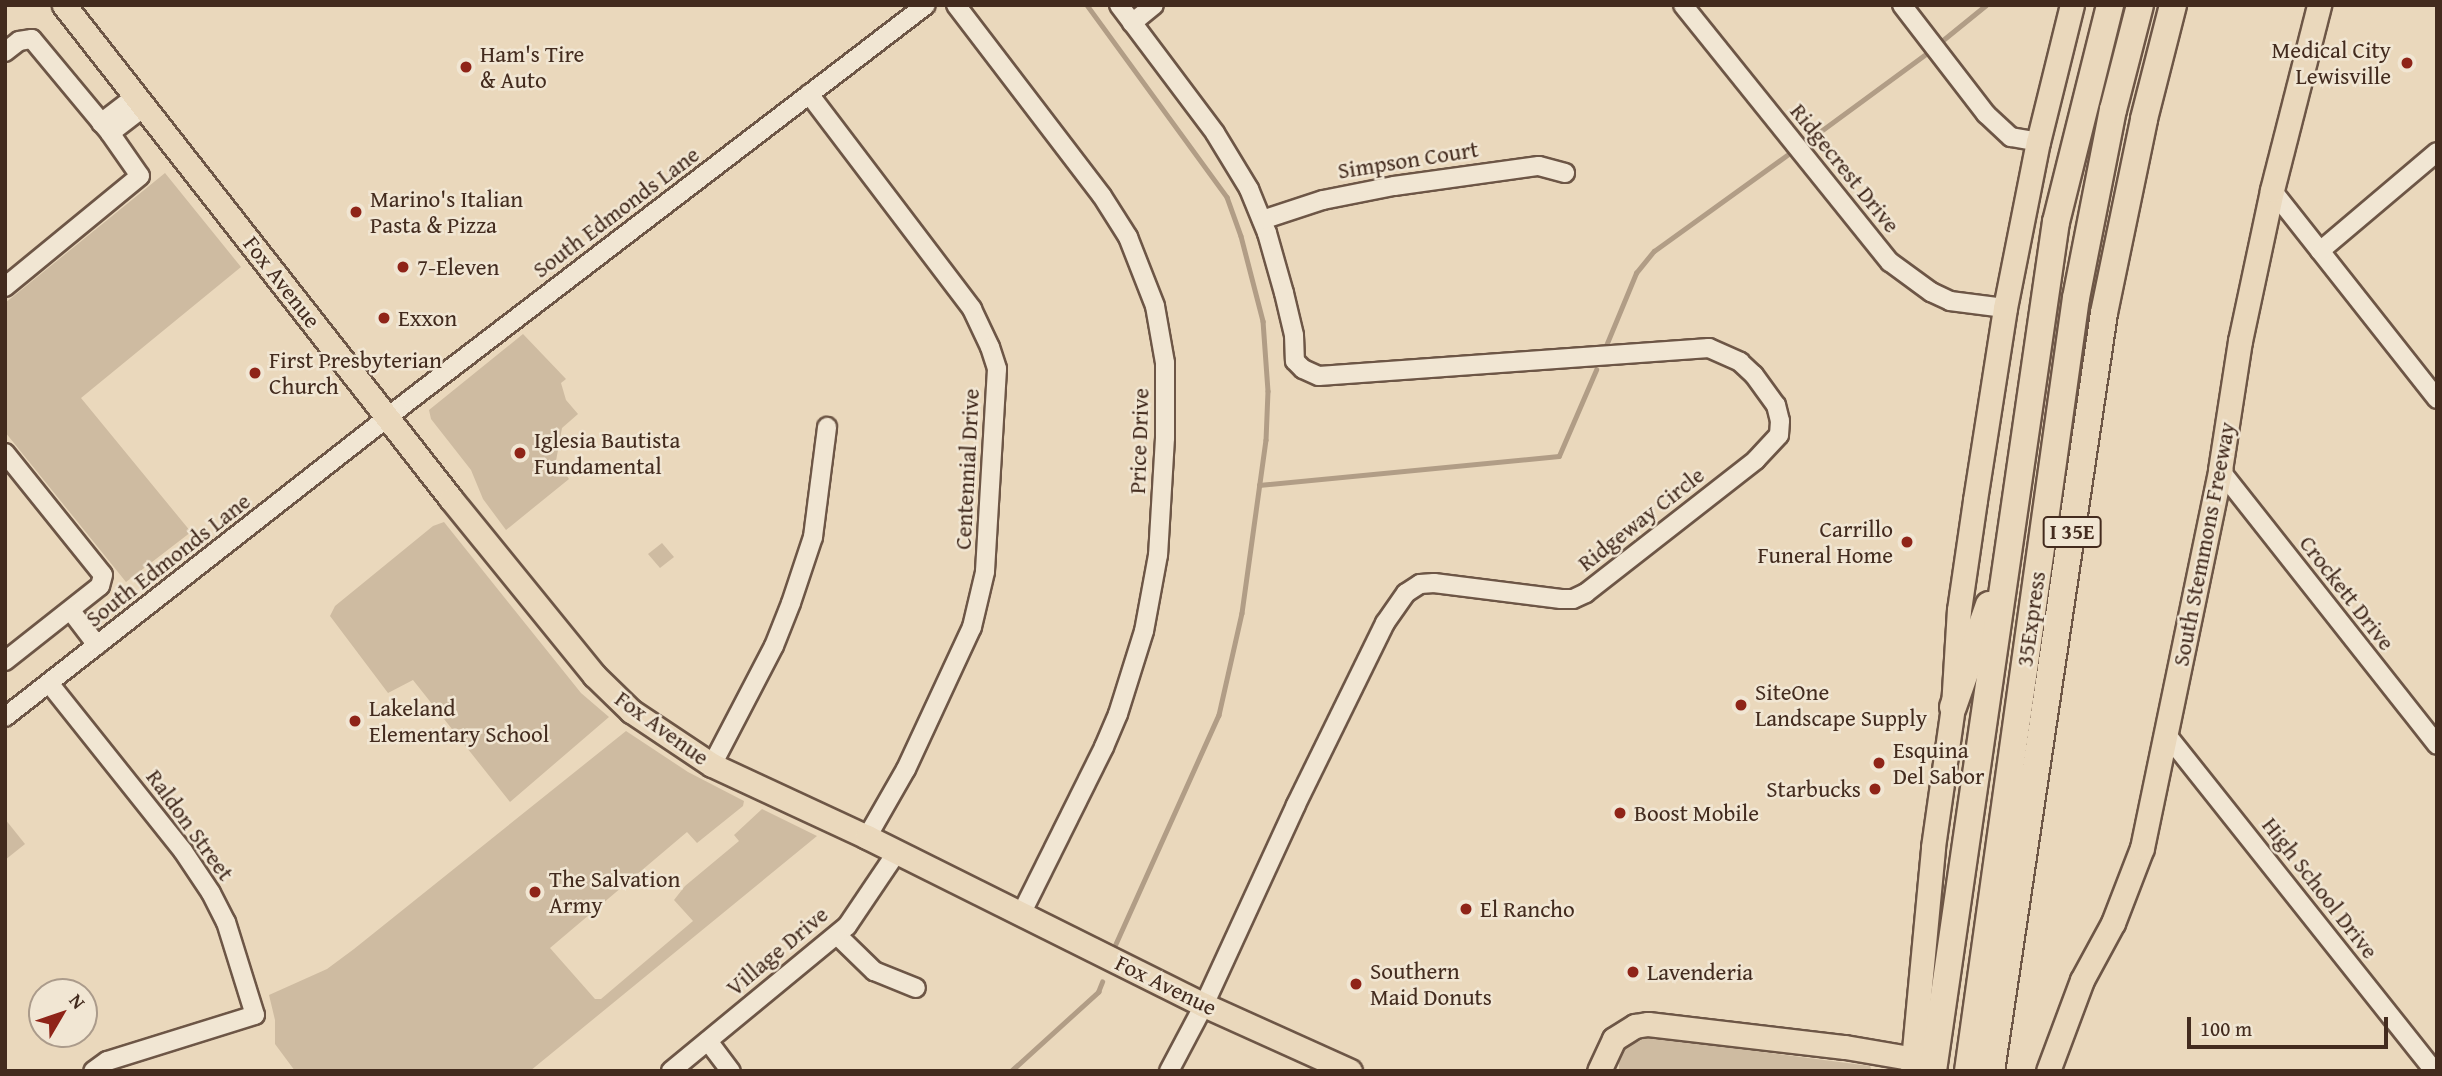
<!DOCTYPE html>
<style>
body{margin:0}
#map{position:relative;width:2442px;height:1076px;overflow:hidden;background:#ead8bc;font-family:"Gentium Book Plus",serif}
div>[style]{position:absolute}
.green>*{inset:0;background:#cebba1}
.stream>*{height:4.5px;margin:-2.25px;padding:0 2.25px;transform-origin:2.25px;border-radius:2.25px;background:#b19d86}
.roads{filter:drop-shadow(2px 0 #6d5646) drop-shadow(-2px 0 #6d5646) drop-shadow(0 2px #6d5646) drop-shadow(0 -2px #6d5646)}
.minor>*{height:18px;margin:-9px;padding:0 9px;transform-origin:9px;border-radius:9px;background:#f1e6d3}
.major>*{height:23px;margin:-11.5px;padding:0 11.5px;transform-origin:11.5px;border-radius:11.5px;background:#ead8bc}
.highway>*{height:26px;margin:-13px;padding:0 13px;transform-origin:13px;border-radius:13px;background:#ead8bc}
.dots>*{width:19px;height:19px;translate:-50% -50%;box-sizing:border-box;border:4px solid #f1e6d3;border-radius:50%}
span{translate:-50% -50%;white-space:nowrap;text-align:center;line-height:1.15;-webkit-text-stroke:5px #f1e6d3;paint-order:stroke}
.shield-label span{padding:2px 5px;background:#f1e6d3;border:2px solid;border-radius:5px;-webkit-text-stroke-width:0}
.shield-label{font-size:21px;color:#432b1e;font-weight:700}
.poi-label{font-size:23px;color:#432b1e}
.right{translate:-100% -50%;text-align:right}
.left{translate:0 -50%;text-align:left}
.street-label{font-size:23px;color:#432b1e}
.frame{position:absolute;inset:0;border:7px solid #432b1e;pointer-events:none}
.north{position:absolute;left:28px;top:978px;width:70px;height:70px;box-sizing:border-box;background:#f1e6d3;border:2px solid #ab9b8b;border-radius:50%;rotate:51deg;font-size:19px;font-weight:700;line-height:28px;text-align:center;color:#432b1e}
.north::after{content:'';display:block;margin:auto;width:24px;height:32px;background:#8f2418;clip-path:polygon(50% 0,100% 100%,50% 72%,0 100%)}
.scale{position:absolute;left:2187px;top:1017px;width:201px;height:32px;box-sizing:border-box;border:4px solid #432b1e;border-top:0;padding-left:9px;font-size:21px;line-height:24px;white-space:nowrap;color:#432b1e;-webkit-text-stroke:5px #f1e6d3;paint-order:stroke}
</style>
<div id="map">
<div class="green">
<div style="clip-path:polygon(165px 173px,241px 267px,81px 398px,191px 532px,126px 582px,5px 432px,5px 303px)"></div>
<div style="clip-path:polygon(523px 334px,566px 379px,561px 383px,566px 400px,578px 414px,562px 428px,556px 461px,569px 479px,506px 530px,483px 499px,471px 470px,431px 419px,429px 410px)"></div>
<div style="clip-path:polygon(444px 522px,581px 693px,609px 717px,510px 802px,413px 680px,388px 693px,330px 616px,335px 606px,433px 526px)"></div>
<div style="clip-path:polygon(662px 543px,674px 557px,660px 568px,648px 554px)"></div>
<div style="clip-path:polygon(626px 731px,688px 772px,744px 801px,743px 806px,697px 843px,687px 832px,550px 948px,595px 999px,601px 999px,693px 921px,674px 900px,685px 886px,739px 841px,734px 835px,762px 809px,817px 836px,530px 1071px,295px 1071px,275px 1044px,275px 1020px,269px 995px,327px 969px,354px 949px)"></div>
<div style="clip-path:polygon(5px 819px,25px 844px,5px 860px)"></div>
<div style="clip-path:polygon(1648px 1037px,1870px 1066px,1872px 1071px,1619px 1071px,1619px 1058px,1626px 1047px)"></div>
</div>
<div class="stream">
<div style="left:1087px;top:5px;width:238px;rotate:53.9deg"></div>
<div style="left:1227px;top:197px;width:41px;rotate:70.3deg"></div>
<div style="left:1241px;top:236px;width:88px;rotate:75.5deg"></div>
<div style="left:1263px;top:321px;width:70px;rotate:85.9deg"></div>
<div style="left:1268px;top:391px;width:49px;rotate:92.3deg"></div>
<div style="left:1266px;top:440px;width:175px;rotate:97.9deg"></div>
<div style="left:1242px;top:613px;width:105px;rotate:102.7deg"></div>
<div style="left:1219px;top:715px;width:251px;rotate:114.2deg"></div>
<div style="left:1943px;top:40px;width:55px;rotate:-39.1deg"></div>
<div style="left:1806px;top:142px;width:149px;rotate:-36.3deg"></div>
<div style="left:1605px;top:348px;width:81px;rotate:-67.5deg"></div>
<div style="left:1636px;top:273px;width:28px;rotate:-51deg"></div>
<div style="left:1654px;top:251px;width:164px;rotate:-35.8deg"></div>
<div style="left:1259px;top:485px;width:301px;rotate:-5.5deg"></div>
<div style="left:1559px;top:456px;width:94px;rotate:-66.7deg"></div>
<div style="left:1011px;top:1071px;width:118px;rotate:-42.2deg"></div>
<div style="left:1098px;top:992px;width:11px;rotate:-68deg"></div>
</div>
<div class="roads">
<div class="minor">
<div style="left:956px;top:5px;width:240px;rotate:52.6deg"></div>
<div style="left:1102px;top:196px;width:49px;rotate:57.6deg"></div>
<div style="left:1128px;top:237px;width:74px;rotate:68.6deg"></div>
<div style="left:1155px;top:306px;width:58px;rotate:80deg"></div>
<div style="left:1165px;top:363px;width:75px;rotate:90deg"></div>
<div style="left:1165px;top:438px;width:117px;rotate:93.4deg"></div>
<div style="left:1158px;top:555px;width:77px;rotate:100.4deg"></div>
<div style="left:1144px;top:631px;width:87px;rotate:107.4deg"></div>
<div style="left:1118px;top:714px;width:36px;rotate:113deg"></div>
<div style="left:1104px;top:747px;width:186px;rotate:116.4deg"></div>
<div style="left:1119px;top:5px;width:160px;rotate:53.1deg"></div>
<div style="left:1215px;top:133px;width:66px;rotate:58.7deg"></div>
<div style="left:1249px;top:189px;width:48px;rotate:67.8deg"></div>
<div style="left:1267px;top:233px;width:62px;rotate:74.2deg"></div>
<div style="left:1284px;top:293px;width:43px;rotate:76.6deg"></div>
<div style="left:1294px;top:335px;width:26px;rotate:88deg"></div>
<div style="left:1295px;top:361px;width:11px;rotate:45deg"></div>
<div style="left:1303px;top:369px;width:17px;rotate:24deg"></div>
<div style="left:1319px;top:376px;width:391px;rotate:-4.1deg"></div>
<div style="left:1709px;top:348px;width:34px;rotate:24deg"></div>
<div style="left:1740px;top:362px;width:19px;rotate:43deg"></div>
<div style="left:1754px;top:375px;width:37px;rotate:54deg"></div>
<div style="left:1776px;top:405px;width:16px;rotate:76deg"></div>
<div style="left:1780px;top:421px;width:14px;rotate:94deg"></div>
<div style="left:1779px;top:435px;width:34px;rotate:133deg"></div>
<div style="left:1756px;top:460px;width:216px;rotate:142deg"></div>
<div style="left:1586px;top:593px;width:14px;rotate:155deg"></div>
<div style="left:1573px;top:599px;width:12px;rotate:180deg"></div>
<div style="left:1561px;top:599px;width:128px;rotate:-172.8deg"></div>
<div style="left:1434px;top:583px;width:14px;rotate:176deg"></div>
<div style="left:1420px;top:584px;width:17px;rotate:147deg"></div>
<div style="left:1406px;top:593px;width:37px;rotate:125deg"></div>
<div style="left:1385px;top:623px;width:203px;rotate:116.1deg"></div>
<div style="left:1296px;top:805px;width:220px;rotate:114.7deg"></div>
<div style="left:1204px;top:1005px;width:75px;rotate:117.9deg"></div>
<div style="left:1683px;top:5px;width:330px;rotate:51.2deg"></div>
<div style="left:1890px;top:262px;width:51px;rotate:36.2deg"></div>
<div style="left:1931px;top:292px;width:21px;rotate:25deg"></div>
<div style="left:1950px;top:301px;width:55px;rotate:7.3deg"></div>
<div style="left:1902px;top:5px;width:138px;rotate:52.4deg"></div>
<div style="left:1986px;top:114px;width:34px;rotate:43deg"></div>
<div style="left:2011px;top:137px;width:27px;rotate:10deg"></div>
<div style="left:1132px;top:23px;width:28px;rotate:-39deg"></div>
<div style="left:5px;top:52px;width:18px;rotate:-38deg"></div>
<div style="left:19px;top:41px;width:13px;rotate:-9deg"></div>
<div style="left:32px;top:39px;width:122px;rotate:50.3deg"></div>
<div style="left:110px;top:133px;width:52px;rotate:55.1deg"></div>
<div style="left:140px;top:176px;width:175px;rotate:140.6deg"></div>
<div style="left:809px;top:94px;width:270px;rotate:52.8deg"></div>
<div style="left:972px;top:309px;width:42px;rotate:64.7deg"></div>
<div style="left:990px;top:347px;width:23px;rotate:72deg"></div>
<div style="left:997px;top:369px;width:203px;rotate:93.4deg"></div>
<div style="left:985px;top:572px;width:57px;rotate:103.3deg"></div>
<div style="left:972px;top:627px;width:157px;rotate:114.9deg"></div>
<div style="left:906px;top:769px;width:78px;rotate:119.8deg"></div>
<div style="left:101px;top:123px;width:44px;rotate:-37.6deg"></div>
<div style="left:110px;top:133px;width:43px;rotate:-37.4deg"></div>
<div style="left:2272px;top:190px;width:266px;rotate:51.7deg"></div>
<div style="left:1262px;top:220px;width:64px;rotate:-18.2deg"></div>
<div style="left:1323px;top:200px;width:72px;rotate:-11.2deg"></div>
<div style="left:1394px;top:186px;width:146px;rotate:-7.9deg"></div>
<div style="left:1539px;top:166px;width:27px;rotate:15deg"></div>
<div style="left:2320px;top:251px;width:153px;rotate:-40.2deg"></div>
<div style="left:5px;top:453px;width:156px;rotate:51.2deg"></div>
<div style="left:103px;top:575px;width:11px;rotate:105deg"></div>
<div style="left:100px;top:586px;width:121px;rotate:141.7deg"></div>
<div style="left:2220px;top:470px;width:350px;rotate:51.7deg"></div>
<div style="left:71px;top:611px;width:43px;rotate:52.6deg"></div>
<div style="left:49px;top:683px;width:215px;rotate:51.4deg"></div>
<div style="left:183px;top:851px;width:50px;rotate:56.3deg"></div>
<div style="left:211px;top:893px;width:33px;rotate:63deg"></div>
<div style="left:226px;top:922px;width:97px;rotate:72.7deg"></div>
<div style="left:255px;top:1015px;width:155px;rotate:162.7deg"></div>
<div style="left:107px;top:1061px;width:17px;rotate:144deg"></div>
<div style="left:5px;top:717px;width:516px;rotate:-38.07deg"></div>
<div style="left:411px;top:399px;width:648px;rotate:-37.42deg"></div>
<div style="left:2167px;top:735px;width:429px;rotate:51.5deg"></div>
<div style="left:712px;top:765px;width:134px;rotate:-62.5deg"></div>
<div style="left:774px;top:646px;width:46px;rotate:-68.4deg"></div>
<div style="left:791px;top:603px;width:70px;rotate:-71.6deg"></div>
<div style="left:813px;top:537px;width:111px;rotate:-82.7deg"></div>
<div style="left:837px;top:935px;width:52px;rotate:44.2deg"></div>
<div style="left:874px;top:971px;width:45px;rotate:22deg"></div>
<div style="left:708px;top:1041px;width:38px;rotate:53deg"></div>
<div style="left:671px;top:1071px;width:228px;rotate:-39.5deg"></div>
<div style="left:847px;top:926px;width:89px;rotate:-56deg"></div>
</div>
<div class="major">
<div style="left:64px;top:5px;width:628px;rotate:51.92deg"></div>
<div style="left:451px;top:499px;width:227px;rotate:50.9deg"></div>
<div style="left:594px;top:675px;width:52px;rotate:44.2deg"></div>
<div style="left:631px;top:711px;width:97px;rotate:33.7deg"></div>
<div style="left:712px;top:765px;width:171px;rotate:24.9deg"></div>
<div style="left:867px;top:837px;width:377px;rotate:26.5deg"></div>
<div style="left:1204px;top:1005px;width:160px;rotate:24.3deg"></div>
<div style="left:1599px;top:1071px;width:35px;rotate:-65deg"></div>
<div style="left:1614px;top:1039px;width:25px;rotate:-32deg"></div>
<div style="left:1635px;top:1026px;width:13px;rotate:-9deg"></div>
<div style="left:1648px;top:1024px;width:198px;rotate:6.7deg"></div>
<div style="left:1845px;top:1047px;width:71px;rotate:9.7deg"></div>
<div style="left:1912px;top:1071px;width:225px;rotate:-84.6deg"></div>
<div style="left:1933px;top:847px;width:141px;rotate:-81.9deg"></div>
<div style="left:1953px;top:707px;width:97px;rotate:-86.5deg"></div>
<div style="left:1959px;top:610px;width:111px;rotate:-81.7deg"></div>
<div style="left:1975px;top:500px;width:194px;rotate:-81.1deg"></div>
<div style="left:2005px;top:308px;width:169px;rotate:-78.8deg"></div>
<div style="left:2038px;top:142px;width:141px;rotate:-76.1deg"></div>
<div style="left:2048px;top:1071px;width:97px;rotate:-69.5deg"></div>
<div style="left:2082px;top:980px;width:65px;rotate:-61.5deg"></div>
<div style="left:2113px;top:923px;width:80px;rotate:-68.9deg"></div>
<div style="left:2142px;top:848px;width:386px;rotate:-78.3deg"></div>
<div style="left:2220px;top:470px;width:131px;rotate:-81.2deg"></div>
<div style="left:2240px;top:341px;width:154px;rotate:-78deg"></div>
<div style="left:2272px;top:190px;width:191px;rotate:-75.7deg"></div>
</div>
<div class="highway">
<div style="left:1953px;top:707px;width:108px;rotate:-70.6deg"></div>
<div style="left:1933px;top:1071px;width:858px;rotate:-81.76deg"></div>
<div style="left:2056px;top:222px;width:224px;rotate:-76deg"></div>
<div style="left:1968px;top:1071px;width:781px;rotate:-82.05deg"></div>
<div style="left:2076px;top:298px;width:192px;rotate:-78.9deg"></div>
<div style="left:2113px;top:110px;width:108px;rotate:-75.6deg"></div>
<div style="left:1991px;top:1071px;width:766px;rotate:-81.52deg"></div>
<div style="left:2104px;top:313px;width:198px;rotate:-78.3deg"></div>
<div style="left:2144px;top:119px;width:118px;rotate:-75.7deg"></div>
</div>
</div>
<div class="dots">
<div style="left:2407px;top:63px;background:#8f2418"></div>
<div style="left:466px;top:67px;background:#8f2418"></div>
<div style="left:356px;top:212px;background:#8f2418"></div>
<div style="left:403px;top:267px;background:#8f2418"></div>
<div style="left:384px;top:318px;background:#8f2418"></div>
<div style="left:255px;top:373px;background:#8f2418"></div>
<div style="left:520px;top:453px;background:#8f2418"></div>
<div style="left:1907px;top:542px;background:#8f2418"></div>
<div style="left:1741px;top:705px;background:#8f2418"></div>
<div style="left:355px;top:721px;background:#8f2418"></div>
<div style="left:1879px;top:763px;background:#8f2418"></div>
<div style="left:1875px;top:789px;background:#8f2418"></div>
<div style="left:1620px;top:813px;background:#8f2418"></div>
<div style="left:535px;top:892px;background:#8f2418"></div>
<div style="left:1466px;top:909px;background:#8f2418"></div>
<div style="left:1633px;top:972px;background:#8f2418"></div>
<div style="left:1356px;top:984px;background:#8f2418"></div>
</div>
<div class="shield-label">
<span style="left:2072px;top:532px">I 35E</span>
</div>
<div class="poi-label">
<span class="right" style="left:2391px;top:63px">Medical City<br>Lewisville</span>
<span class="left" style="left:480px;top:67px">Ham's Tire<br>&amp; Auto</span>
<span class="left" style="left:370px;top:212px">Marino's Italian<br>Pasta &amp; Pizza</span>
<span class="left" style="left:417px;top:267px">7-Eleven</span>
<span class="left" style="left:398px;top:318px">Exxon</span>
<span class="left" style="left:269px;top:373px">First Presbyterian<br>Church</span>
<span class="left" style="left:534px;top:453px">Iglesia Bautista<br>Fundamental</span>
<span class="right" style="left:1893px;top:542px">Carrillo<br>Funeral Home</span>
<span class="left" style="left:1755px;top:705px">SiteOne<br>Landscape Supply</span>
<span class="left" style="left:369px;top:721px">Lakeland<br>Elementary School</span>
<span class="left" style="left:1893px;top:763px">Esquina<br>Del Sabor</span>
<span class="right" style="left:1861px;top:789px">Starbucks</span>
<span class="left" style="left:1634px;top:813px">Boost Mobile</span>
<span class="left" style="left:549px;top:892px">The Salvation<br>Army</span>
<span class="left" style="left:1480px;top:909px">El Rancho</span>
<span class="left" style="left:1370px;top:984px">Southern<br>Maid Donuts</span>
<span class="left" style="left:1647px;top:972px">Lavenderia</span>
</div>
<div class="street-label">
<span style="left:1408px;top:160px;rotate:-9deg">Simpson Court</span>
<span style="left:1845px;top:168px;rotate:51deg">Ridgecrest Drive</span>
<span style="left:616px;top:212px;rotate:-37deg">South Edmonds Lane</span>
<span style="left:282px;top:282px;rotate:52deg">Fox Avenue</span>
<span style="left:1139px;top:441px;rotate:-88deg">Price Drive</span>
<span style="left:967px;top:469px;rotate:-87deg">Centennial Drive</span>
<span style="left:1641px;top:519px;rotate:-38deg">Ridgeway Circle</span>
<span style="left:2204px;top:544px;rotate:-79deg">South Stemmons Freeway</span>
<span style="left:168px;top:560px;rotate:-38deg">South Edmonds Lane</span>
<span style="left:2347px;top:593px;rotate:52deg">Crockett Drive</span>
<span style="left:2031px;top:619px;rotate:-82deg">35Express</span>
<span style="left:662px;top:728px;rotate:36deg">Fox Avenue</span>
<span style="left:190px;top:825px;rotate:54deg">Raldon Street</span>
<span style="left:2320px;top:888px;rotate:52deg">High School Drive</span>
<span style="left:777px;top:951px;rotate:-40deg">Village Drive</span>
<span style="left:1166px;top:985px;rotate:26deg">Fox Avenue</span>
</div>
<div class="frame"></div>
<div class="north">N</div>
<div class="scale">100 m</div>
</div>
